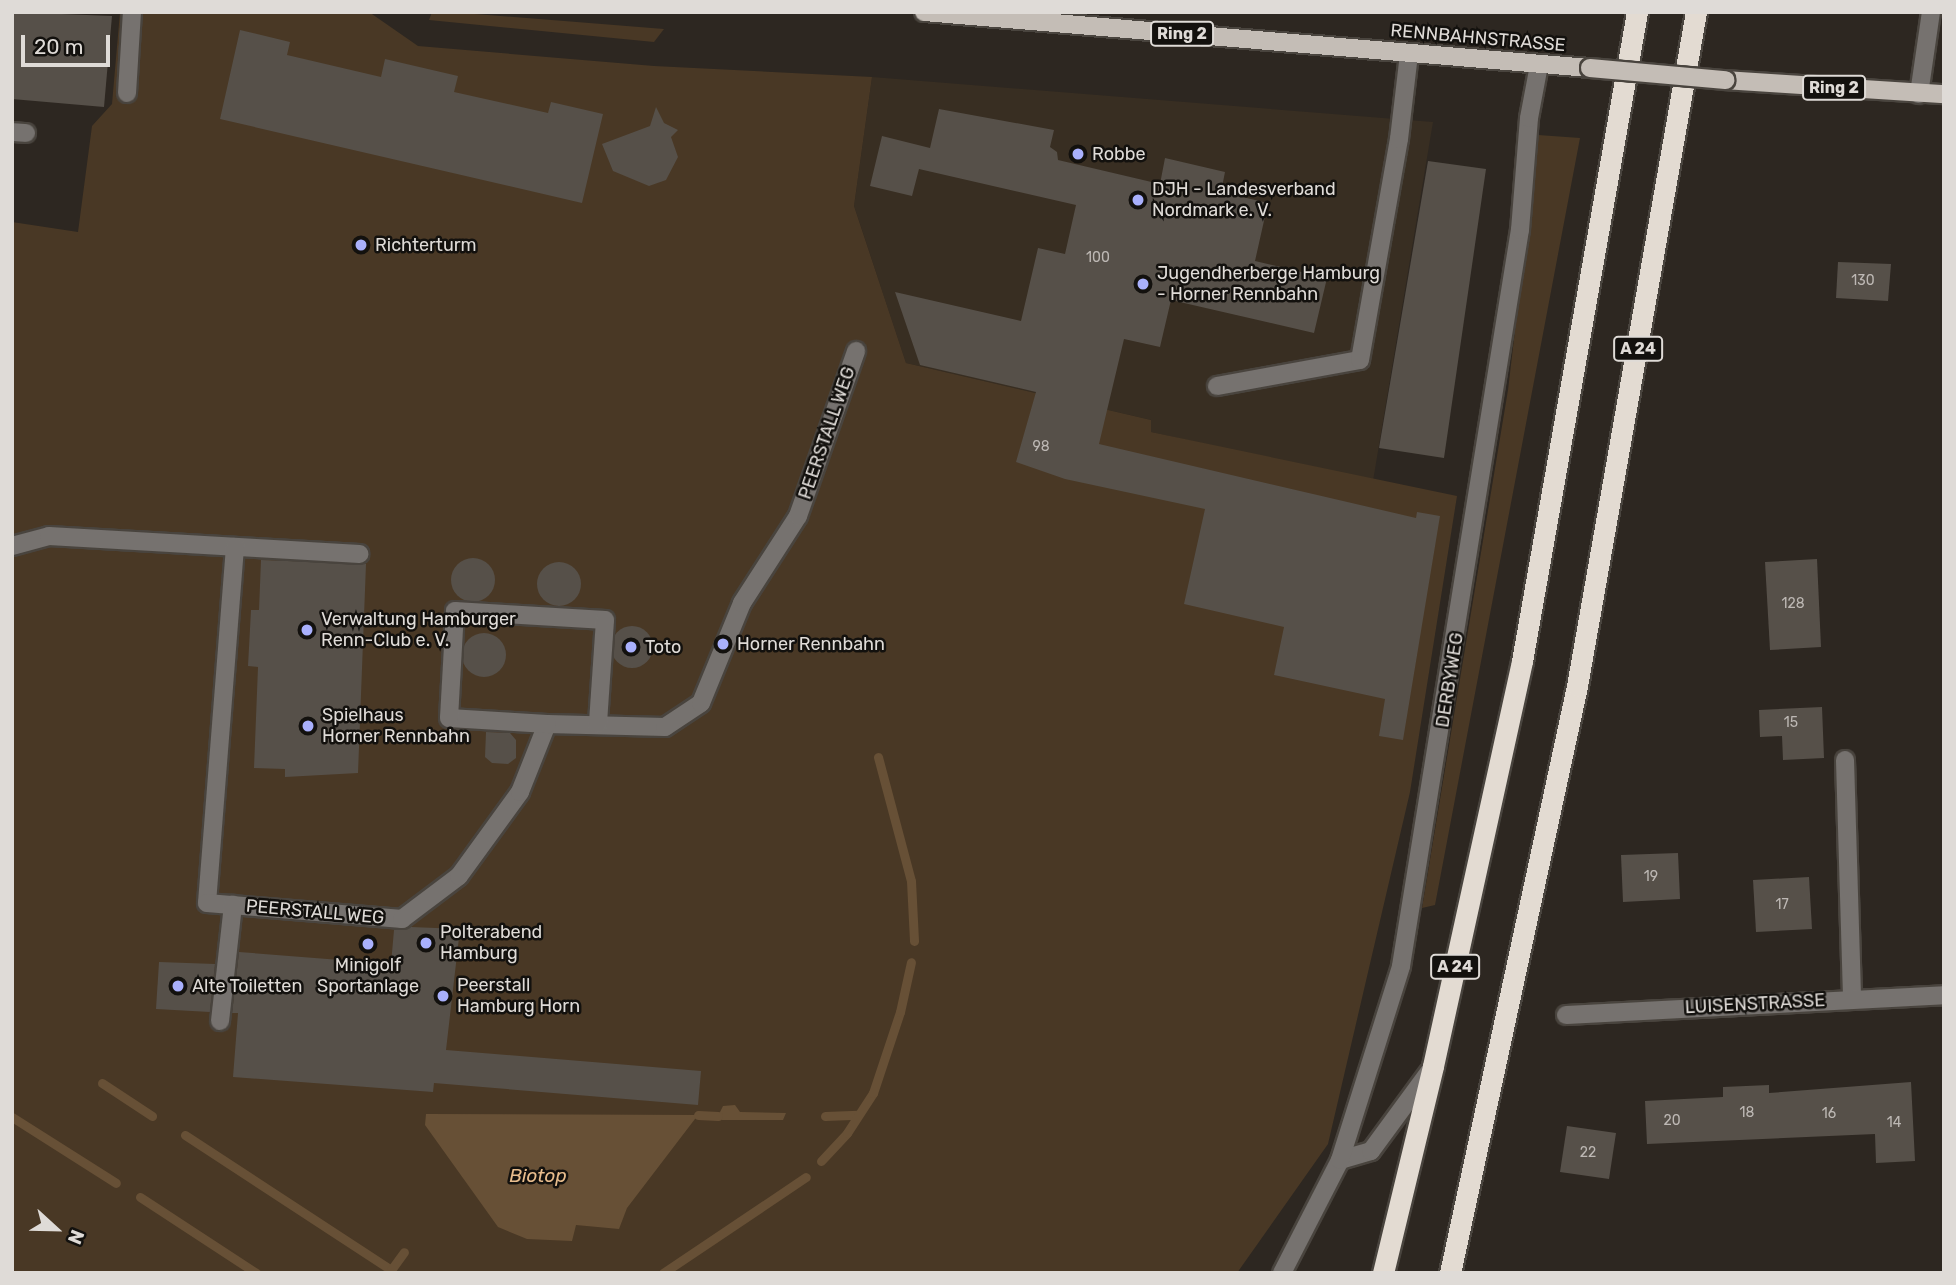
<!DOCTYPE html>
<style>
body{margin:0}
#map{position:relative;width:1956px;height:1285px;overflow:hidden;background:#2d2721;font-family:Rubik,sans-serif}
div>[style]{position:absolute}
.built>*{inset:0;background:#382e22}
.green>*{inset:0;background:#493825}
.water>*{inset:0;background:#675036}
.stream>*{height:9px;margin:-4.5px;padding:0 4.5px;transform-origin:4.5px;border-radius:4.5px;background:#675036}
.building>*{inset:0;background:#565049}
.round{border-radius:50%}
.roads{filter:drop-shadow(2px 0 #49443e) drop-shadow(-2px 0 #49443e) drop-shadow(0 2px #49443e) drop-shadow(0 -2px #49443e)}
.minor>*{height:18px;margin:-9px;padding:0 9px;transform-origin:9px;border-radius:9px;background:#76726f}
.major>*{height:18px;margin:-9px;padding:0 9px;transform-origin:9px;border-radius:9px;background:#c4bdb6}
.highway>*{height:21px;margin:-10.5px;padding:0 10.5px;transform-origin:10.5px;border-radius:10.5px;background:#e3dbd2}
.bridges{filter:drop-shadow(2px 0 #49443e) drop-shadow(-2px 0 #49443e) drop-shadow(0 2px #49443e) drop-shadow(0 -2px #49443e)}
.major-bridge>*{height:18px;margin:-9px;padding:0 9px;transform-origin:9px;border-radius:9px;background:#c4bdb6}
.dots>*{width:19px;height:19px;translate:-50% -50%;box-sizing:border-box;border:4px solid #13110e;border-radius:50%}
span{translate:-50% -50%;white-space:nowrap;text-align:center;line-height:1.15;-webkit-text-stroke:5px #13110e;paint-order:stroke}
.number-label{font-size:14px;color:#bdb8b4}
.number-label span{-webkit-text-stroke-width:0}
.shield-label span{padding:2px 5px;background:#13110e;border:2px solid;border-radius:5px;-webkit-text-stroke-width:0}
.shield-label{font-size:16px;color:#dfdbd7;font-weight:700}
.street-label{font-size:18px;color:#dfdbd7}
.poi-label{font-size:18px;color:#dfdbd7}
.left{translate:0 -50%;text-align:left}
.water-label{font-size:19px;color:#e8bd8d;font-style:italic}
.frame{position:absolute;inset:0;border:14px solid #dfdbd7;pointer-events:none}
.north{position:absolute;left:21px;top:1194px;width:70px;height:70px;-webkit-text-stroke:5px #13110e;paint-order:stroke;rotate:112deg;font-size:19px;font-weight:700;line-height:28px;text-align:center;color:#dfdbd7}
.north::after{content:'';display:block;margin:auto;width:24px;height:32px;background:#dfdbd7;clip-path:polygon(50% 0,100% 100%,50% 72%,0 100%)}
.scale{position:absolute;left:21px;top:35px;width:89px;height:32px;box-sizing:border-box;border:4px solid #dfdbd7;border-top:0;padding-left:9px;font-size:21px;line-height:24px;white-space:nowrap;color:#dfdbd7;-webkit-text-stroke:5px #13110e;paint-order:stroke}
</style>
<div id="map">
<div class="built">
<div style="clip-path:polygon(872px 77px,1433px 122px,1373px 481px,1151px 432px,1151px 420px,906px 363px,854px 206px)"></div>
</div>
<div class="green">
<div style="clip-path:polygon(120px 12px,369px 12px,418px 46px,654px 66px,872px 77px,854px 206px,906px 363px,1151px 420px,1151px 432px,1457px 496px,1410px 792px,1328px 1144px,1237px 1273px,12px 1273px,12px 222px,78px 232px,92px 126px,112px 104px)"></div>
<div style="clip-path:polygon(432px 12px,450px 12px,664px 29px,654px 42px,429px 20px)"></div>
<div style="clip-path:polygon(1538px 135px,1580px 138px,1435px 905px,1422px 908px,1508px 390px)"></div>
</div>
<div class="water">
<div style="clip-path:polygon(735px 1105px,740px 1112px,786px 1113px,783px 1120px,722px 1120px,718px 1116px,723px 1106px)"></div>
<div style="clip-path:polygon(426px 1114px,698px 1115px,627px 1208px,619px 1229px,576px 1225px,572px 1241px,527px 1239px,498px 1227px,425px 1125px)"></div>
</div>
<div class="stream">
<div style="left:878px;top:757px;width:128px;rotate:75.1deg"></div>
<div style="left:911px;top:881px;width:60px;rotate:87.1deg"></div>
<div style="left:102px;top:1083px;width:60px;rotate:33.4deg"></div>
<div style="left:698px;top:1115px;width:20px;rotate:3deg"></div>
<div style="left:825px;top:1116px;width:33px;rotate:-2deg"></div>
<div style="left:12px;top:1117px;width:123px;rotate:32.4deg"></div>
<div style="left:185px;top:1135px;width:246px;rotate:33.2deg"></div>
<div style="left:391px;top:1270px;width:22px;rotate:-54deg"></div>
<div style="left:821px;top:1161px;width:38px;rotate:-47deg"></div>
<div style="left:847px;top:1133px;width:48px;rotate:-57deg"></div>
<div style="left:873px;top:1093px;width:85px;rotate:-71.6deg"></div>
<div style="left:900px;top:1012px;width:51px;rotate:-77.6deg"></div>
<div style="left:140px;top:1197px;width:139px;rotate:33.2deg"></div>
<div style="left:663px;top:1273px;width:172px;rotate:-33.9deg"></div>
</div>
<div class="building">
<div style="clip-path:polygon(12px 12px,112px 16px,104px 107px,12px 99px)"></div>
<div style="clip-path:polygon(240px 30px,290px 42px,287px 55px,381px 77px,385px 59px,458px 76px,454px 92px,548px 113px,551px 102px,603px 114px,582px 203px,220px 119px)"></div>
<div style="clip-path:polygon(656px 107px,664px 123px,678px 130px,671px 137px,678px 157px,666px 180px,649px 186px,613px 171px,602px 144px,650px 126px)"></div>
<div style="clip-path:polygon(939px 109px,1054px 130px,1050px 147px,1057px 152px,1058px 160px,1160px 184px,1165px 158px,1225px 172px,1221px 192px,1268px 203px,1255px 261px,1327px 278px,1314px 333px,1171px 300px,1160px 347px,1124px 339px,1099px 444px,1416px 518px,1417px 512px,1440px 516px,1403px 740px,1379px 736px,1385px 699px,1274px 675px,1284px 627px,1184px 604px,1205px 509px,1065px 479px,1016px 462px,1036px 392px,920px 365px,895px 292px,1021px 321px,1038px 248px,1065px 254px,1076px 205px,919px 169px,912px 196px,870px 186px,882px 136px,930px 148px)"></div>
<div style="clip-path:polygon(1428px 161px,1486px 169px,1444px 458px,1379px 448px)"></div>
<div style="clip-path:polygon(1838px 262px,1891px 264px,1888px 301px,1836px 298px)"></div>
<div class="round" style="left:451px;top:558px;width:44px;height:44px"></div>
<div style="clip-path:polygon(1817px 559px,1821px 647px,1770px 650px,1765px 562px)"></div>
<div style="clip-path:polygon(261px 560px,366px 564px,358px 773px,285px 777px,285px 769px,254px 768px,258px 667px,248px 666px,251px 610px,259px 610px)"></div>
<div class="round" style="left:537px;top:562px;width:44px;height:44px"></div>
<div class="round" style="left:611px;top:626px;width:42px;height:42px"></div>
<div class="round" style="left:462px;top:633px;width:44px;height:44px"></div>
<div style="clip-path:polygon(1822px 707px,1824px 758px,1783px 760px,1782px 736px,1760px 737px,1759px 710px)"></div>
<div style="clip-path:polygon(486px 732px,510px 733px,516px 740px,516px 758px,508px 764px,492px 763px,485px 757px)"></div>
<div style="clip-path:polygon(1678px 853px,1680px 899px,1623px 902px,1621px 855px)"></div>
<div style="clip-path:polygon(1809px 877px,1812px 929px,1756px 932px,1753px 880px)"></div>
<div style="clip-path:polygon(411px 927px,460px 929px,446px 1050px,701px 1071px,698px 1105px,434px 1083px,433px 1092px,233px 1077px,238px 1013px,232px 1013px,239px 952px,391px 964px,394px 930px)"></div>
<div style="clip-path:polygon(159px 962px,215px 964px,210px 1012px,156px 1009px)"></div>
<div style="clip-path:polygon(1911px 1082px,1915px 1161px,1876px 1163px,1875px 1134px,1647px 1144px,1645px 1101px,1723px 1097px,1723px 1087px,1769px 1085px,1769px 1093px)"></div>
<div style="clip-path:polygon(1567px 1126px,1616px 1133px,1609px 1179px,1560px 1172px)"></div>
</div>
<div class="roads">
<div class="minor">
<div style="left:127px;top:93px;width:81px;rotate:-86.5deg"></div>
<div style="left:1919px;top:94px;width:83px;rotate:-81.7deg"></div>
<div style="left:12px;top:132px;width:14px;rotate:4deg"></div>
<div style="left:1217px;top:386px;width:145px;rotate:-10.3deg"></div>
<div style="left:1360px;top:360px;width:224px;rotate:-80deg"></div>
<div style="left:1399px;top:139px;width:86px;rotate:-83.3deg"></div>
<div style="left:12px;top:546px;width:38px;rotate:-15deg"></div>
<div style="left:49px;top:536px;width:311px;rotate:3.3deg"></div>
<div style="left:235px;top:547px;width:357px;rotate:94.5deg"></div>
<div style="left:207px;top:903px;width:196px;rotate:4.7deg"></div>
<div style="left:402px;top:919px;width:71px;rotate:-37deg"></div>
<div style="left:459px;top:876px;width:104px;rotate:-54deg"></div>
<div style="left:520px;top:792px;width:73px;rotate:-68.3deg"></div>
<div style="left:547px;top:724px;width:118px;rotate:1.5deg"></div>
<div style="left:665px;top:727px;width:43px;rotate:-33.7deg"></div>
<div style="left:701px;top:703px;width:108px;rotate:-67.7deg"></div>
<div style="left:742px;top:603px;width:103px;rotate:-57.2deg"></div>
<div style="left:798px;top:516px;width:175px;rotate:-70.6deg"></div>
<div style="left:547px;top:724px;width:98px;rotate:-176.5deg"></div>
<div style="left:449px;top:718px;width:107px;rotate:-86.8deg"></div>
<div style="left:455px;top:611px;width:150px;rotate:3.4deg"></div>
<div style="left:605px;top:620px;width:104px;rotate:93.9deg"></div>
<div style="left:1845px;top:760px;width:239px;rotate:88.3deg"></div>
<div style="left:1566px;top:1015px;width:379px;rotate:-3deg"></div>
<div style="left:220px;top:1021px;width:117px;rotate:-83.6deg"></div>
<div style="left:1340px;top:1160px;width:32px;rotate:-16deg"></div>
<div style="left:1371px;top:1151px;width:98px;rotate:-53.7deg"></div>
<div style="left:1282px;top:1273px;width:127px;rotate:-62.8deg"></div>
<div style="left:1340px;top:1160px;width:203px;rotate:-72.5deg"></div>
<div style="left:1401px;top:966px;width:746px;rotate:-80.82deg"></div>
<div style="left:1520px;top:230px;width:112px;rotate:-85.4deg"></div>
<div style="left:1529px;top:118px;width:54px;rotate:-79.3deg"></div>
</div>
<div class="major">
<div style="left:924px;top:12px;width:668px;rotate:4.81deg"></div>
<div style="left:1725px;top:80px;width:219px;rotate:3.7deg"></div>
</div>
<div class="highway">
<div style="left:1383px;top:1273px;width:213px;rotate:-76.4deg"></div>
<div style="left:1433px;top:1066px;width:415px;rotate:-77.6deg"></div>
<div style="left:1522px;top:661px;width:659px;rotate:-79.95deg"></div>
<div style="left:1450px;top:1273px;width:601px;rotate:-77.79deg"></div>
<div style="left:1577px;top:686px;width:684px;rotate:-79.99deg"></div>
</div>
</div>
<div class="bridges">
<div class="major-bridge">
<div style="left:1590px;top:68px;width:136px;rotate:5.1deg"></div>
</div>
</div>
<div class="dots">
<div style="left:1078px;top:154px;background:#a9b0fc"></div>
<div style="left:1138px;top:200px;background:#a9b0fc"></div>
<div style="left:361px;top:245px;background:#a9b0fc"></div>
<div style="left:1143px;top:284px;background:#a9b0fc"></div>
<div style="left:307px;top:630px;background:#a9b0fc"></div>
<div style="left:723px;top:644px;background:#a9b0fc"></div>
<div style="left:631px;top:647px;background:#a9b0fc"></div>
<div style="left:308px;top:726px;background:#a9b0fc"></div>
<div style="left:426px;top:943px;background:#a9b0fc"></div>
<div style="left:368px;top:944px;background:#a9b0fc"></div>
<div style="left:178px;top:986px;background:#a9b0fc"></div>
<div style="left:443px;top:996px;background:#a9b0fc"></div>
</div>
<div class="number-label">
<span style="left:1098px;top:258px">100</span>
<span style="left:1863px;top:281px">130</span>
<span style="left:1041px;top:447px">98</span>
<span style="left:1793px;top:604px">128</span>
<span style="left:1791px;top:723px">15</span>
<span style="left:1651px;top:877px">19</span>
<span style="left:1782px;top:905px">17</span>
<span style="left:1747px;top:1113px">18</span>
<span style="left:1829px;top:1114px">16</span>
<span style="left:1672px;top:1121px">20</span>
<span style="left:1894px;top:1123px">14</span>
<span style="left:1588px;top:1153px">22</span>
</div>
<div class="shield-label">
<span style="left:1182px;top:34px">Ring 2</span>
<span style="left:1834px;top:88px">Ring 2</span>
<span style="left:1638px;top:349px">A 24</span>
<span style="left:1455px;top:967px">A 24</span>
</div>
<div class="street-label">
<span style="left:1478px;top:38px;rotate:5deg">RENNBAHNSTRASSE</span>
<span style="left:827px;top:433px;rotate:-71deg">PEERSTALL WEG</span>
<span style="left:1450px;top:680px;rotate:-81deg">DERBYWEG</span>
<span style="left:315px;top:912px;rotate:5deg">PEERSTALL WEG</span>
<span style="left:1755px;top:1004px;rotate:-3deg">LUISENSTRASSE</span>
</div>
<div class="poi-label">
<span class="left" style="left:1092px;top:154px">Robbe</span>
<span class="left" style="left:1152px;top:200px">DJH - Landesverband<br>Nordmark e. V.</span>
<span class="left" style="left:375px;top:245px">Richterturm</span>
<span class="left" style="left:1157px;top:284px">Jugendherberge Hamburg<br>- Horner Rennbahn</span>
<span class="left" style="left:321px;top:630px">Verwaltung Hamburger<br>Renn-Club e. V.</span>
<span class="left" style="left:737px;top:644px">Horner Rennbahn</span>
<span class="left" style="left:645px;top:647px">Toto</span>
<span class="left" style="left:322px;top:726px">Spielhaus<br>Horner Rennbahn</span>
<span class="left" style="left:440px;top:943px">Polterabend<br>Hamburg</span>
<span style="left:368px;top:976px">Minigolf<br>Sportanlage</span>
<span class="left" style="left:192px;top:986px">Alte Toiletten</span>
<span class="left" style="left:457px;top:996px">Peerstall<br>Hamburg Horn</span>
</div>
<div class="water-label">
<span style="left:538px;top:1176px">Biotop</span>
</div>
<div class="frame"></div>
<div class="north">N</div>
<div class="scale">20 m</div>
</div>
